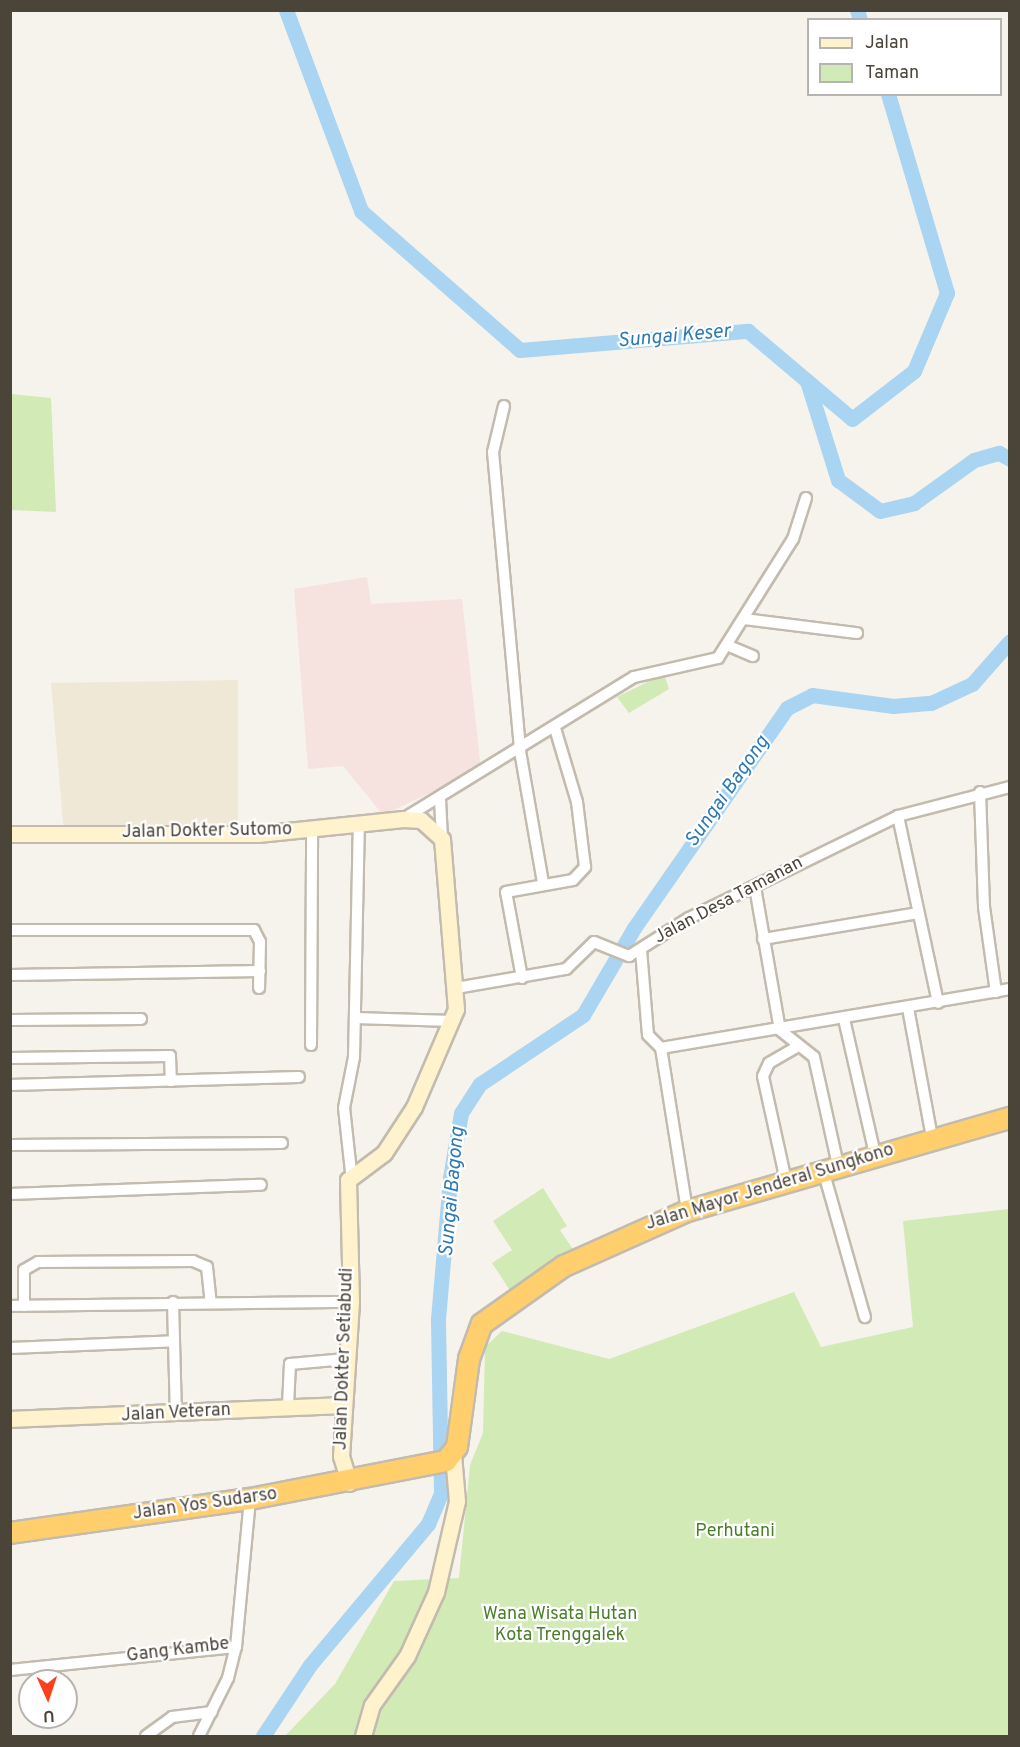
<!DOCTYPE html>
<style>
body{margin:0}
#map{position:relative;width:1020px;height:1747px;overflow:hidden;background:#f6f3ec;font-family:Overpass,sans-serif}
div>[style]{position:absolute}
.education>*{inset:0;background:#efe8d6}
.medical>*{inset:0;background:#f6e3e0}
.green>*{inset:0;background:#d2eab5}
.river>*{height:15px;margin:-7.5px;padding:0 7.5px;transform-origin:7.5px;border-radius:7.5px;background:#a9d4f2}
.roads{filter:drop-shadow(2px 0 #c2bbae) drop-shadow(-2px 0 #c2bbae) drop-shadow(0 2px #c2bbae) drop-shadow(0 -2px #c2bbae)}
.street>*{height:10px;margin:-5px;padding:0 5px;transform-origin:5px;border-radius:5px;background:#fff}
.secondary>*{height:15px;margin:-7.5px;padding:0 7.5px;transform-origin:7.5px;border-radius:7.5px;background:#fff3cd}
.highway>*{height:20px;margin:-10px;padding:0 10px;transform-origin:10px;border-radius:10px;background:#ffcf6e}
span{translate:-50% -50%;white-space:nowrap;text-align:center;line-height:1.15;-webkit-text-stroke:4.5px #fff;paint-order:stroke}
.street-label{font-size:18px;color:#4b4439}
.park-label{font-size:18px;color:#4a7f2a}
.water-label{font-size:20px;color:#2e7ab2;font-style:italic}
.frame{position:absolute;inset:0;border:12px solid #4b4439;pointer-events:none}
.legend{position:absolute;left:807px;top:18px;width:195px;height:78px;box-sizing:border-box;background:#fff;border:2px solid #b7b4b0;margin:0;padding:8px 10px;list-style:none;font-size:18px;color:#4b4439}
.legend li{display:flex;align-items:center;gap:12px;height:30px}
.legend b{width:30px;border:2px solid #b7b4b0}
.north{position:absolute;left:18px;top:1669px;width:60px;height:60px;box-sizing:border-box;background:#fff;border:2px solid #b7b4b0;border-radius:50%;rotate:177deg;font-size:16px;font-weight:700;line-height:24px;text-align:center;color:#4b4439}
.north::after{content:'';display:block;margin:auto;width:21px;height:27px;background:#fc3f1d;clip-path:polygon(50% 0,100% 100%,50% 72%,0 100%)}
</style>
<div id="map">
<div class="education">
<div style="clip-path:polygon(238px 680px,238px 834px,64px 833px,51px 683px)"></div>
</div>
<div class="medical">
<div style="clip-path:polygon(367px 577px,371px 604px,462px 599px,481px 769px,383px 815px,343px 766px,308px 769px,294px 589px)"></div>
</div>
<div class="green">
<div style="clip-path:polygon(11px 394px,51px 398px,56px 512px,11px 510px)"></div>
<div style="clip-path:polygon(664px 674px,669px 689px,629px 713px,617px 697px)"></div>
<div style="clip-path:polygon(543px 1188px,567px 1226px,560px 1230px,576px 1254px,513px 1295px,492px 1263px,512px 1250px,493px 1221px)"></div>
<div style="clip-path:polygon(1009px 1209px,1009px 1736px,285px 1736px,335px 1684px,394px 1581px,459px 1578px,470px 1465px,483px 1433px,485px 1347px,502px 1331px,609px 1359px,794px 1292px,821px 1347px,913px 1327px,903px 1221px)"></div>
</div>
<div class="river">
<div style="left:286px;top:10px;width:215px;rotate:69.5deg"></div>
<div style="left:361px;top:211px;width:211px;rotate:41.2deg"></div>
<div style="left:520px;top:350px;width:229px;rotate:-4.8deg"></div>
<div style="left:748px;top:331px;width:136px;rotate:40.2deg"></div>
<div style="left:852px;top:419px;width:78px;rotate:-37.7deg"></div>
<div style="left:914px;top:371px;width:85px;rotate:-67.1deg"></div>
<div style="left:947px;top:293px;width:208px;rotate:-106.5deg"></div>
<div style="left:857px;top:10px;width:10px;rotate:73deg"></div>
<div style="left:807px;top:381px;width:104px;rotate:72.6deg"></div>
<div style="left:838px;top:480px;width:52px;rotate:36.4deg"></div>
<div style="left:880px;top:511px;width:35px;rotate:-13deg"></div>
<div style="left:914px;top:503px;width:74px;rotate:-35.6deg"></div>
<div style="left:974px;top:460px;width:26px;rotate:-16deg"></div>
<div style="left:999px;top:453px;width:13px;rotate:29deg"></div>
<div style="left:263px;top:1736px;width:85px;rotate:-56.5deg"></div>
<div style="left:310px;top:1665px;width:184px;rotate:-50.1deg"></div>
<div style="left:428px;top:1524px;width:34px;rotate:-67deg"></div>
<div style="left:441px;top:1493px;width:174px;rotate:-91deg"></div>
<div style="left:438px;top:1319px;width:142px;rotate:-85.1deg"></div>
<div style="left:450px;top:1178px;width:66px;rotate:-80.4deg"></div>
<div style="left:461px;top:1113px;width:35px;rotate:-57deg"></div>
<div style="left:480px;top:1084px;width:124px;rotate:-33.8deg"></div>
<div style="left:583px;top:1015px;width:101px;rotate:-59.6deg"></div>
<div style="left:634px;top:928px;width:268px;rotate:-55.2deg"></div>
<div style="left:787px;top:708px;width:28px;rotate:-27deg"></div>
<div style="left:812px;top:695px;width:82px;rotate:7.7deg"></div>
<div style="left:893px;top:706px;width:38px;rotate:-5deg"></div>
<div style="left:931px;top:703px;width:45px;rotate:-24.9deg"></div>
<div style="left:972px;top:684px;width:57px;rotate:-48.5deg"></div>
</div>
<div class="roads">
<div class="street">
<div style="left:504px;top:406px;width:47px;rotate:103.4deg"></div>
<div style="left:493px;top:452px;width:300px;rotate:84.8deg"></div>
<div style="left:520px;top:751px;width:134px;rotate:80.1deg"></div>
<div style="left:744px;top:619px;width:114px;rotate:7.1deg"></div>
<div style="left:729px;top:646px;width:26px;rotate:23deg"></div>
<div style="left:980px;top:792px;width:115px;rotate:88deg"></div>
<div style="left:984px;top:907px;width:86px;rotate:82deg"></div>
<div style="left:440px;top:799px;width:40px;rotate:87.1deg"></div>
<div style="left:898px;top:816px;width:191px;rotate:77.9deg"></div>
<div style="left:403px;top:819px;width:271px;rotate:-31.6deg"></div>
<div style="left:634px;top:677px;width:86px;rotate:-12.7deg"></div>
<div style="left:718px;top:658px;width:141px;rotate:-57.8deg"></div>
<div style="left:793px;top:539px;width:43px;rotate:-72.4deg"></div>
<div style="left:755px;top:887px;width:145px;rotate:80.1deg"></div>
<div style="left:780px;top:1030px;width:43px;rotate:38.5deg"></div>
<div style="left:814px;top:1057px;width:111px;rotate:77.5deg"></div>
<div style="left:10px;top:930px;width:244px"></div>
<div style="left:254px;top:930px;width:13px;rotate:63deg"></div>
<div style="left:260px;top:942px;width:46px;rotate:91.2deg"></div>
<div style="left:763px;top:939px;width:157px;rotate:-9.5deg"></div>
<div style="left:641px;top:950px;width:85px;rotate:85.3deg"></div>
<div style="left:648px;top:1035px;width:18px;rotate:45deg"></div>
<div style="left:661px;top:1048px;width:165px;rotate:80.9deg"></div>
<div style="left:10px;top:975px;width:250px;rotate:-0.9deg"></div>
<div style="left:522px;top:978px;width:87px;rotate:-100.5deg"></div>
<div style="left:506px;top:892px;width:68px;rotate:-10.2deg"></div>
<div style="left:573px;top:880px;width:18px;rotate:-47deg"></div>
<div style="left:585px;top:867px;width:65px;rotate:-97deg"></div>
<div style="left:577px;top:802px;width:77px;rotate:-106.6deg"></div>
<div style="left:456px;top:988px;width:112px;rotate:-9.8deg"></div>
<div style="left:566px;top:969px;width:39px;rotate:-44deg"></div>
<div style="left:594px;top:942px;width:38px;rotate:22deg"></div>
<div style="left:629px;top:956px;width:71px;rotate:-32.3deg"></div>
<div style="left:689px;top:918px;width:233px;rotate:-26deg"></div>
<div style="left:898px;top:816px;width:116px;rotate:-14.5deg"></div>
<div style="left:908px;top:1008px;width:132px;rotate:79.5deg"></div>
<div style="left:355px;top:1018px;width:97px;rotate:1.8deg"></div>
<div style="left:844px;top:1019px;width:139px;rotate:77.1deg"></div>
<div style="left:10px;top:1020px;width:131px;rotate:-0.4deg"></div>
<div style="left:311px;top:1045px;width:216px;rotate:-89.7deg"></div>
<div style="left:661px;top:1048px;width:354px;rotate:-9.6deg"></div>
<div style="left:10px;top:1058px;width:160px;rotate:-0.7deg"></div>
<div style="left:170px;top:1056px;width:25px;rotate:88deg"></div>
<div style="left:10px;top:1085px;width:289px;rotate:-1.6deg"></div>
<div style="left:10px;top:1145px;width:272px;rotate:-0.4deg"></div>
<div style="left:823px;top:1170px;width:153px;rotate:74.1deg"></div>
<div style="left:351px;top:1172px;width:64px;rotate:-96.2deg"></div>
<div style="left:344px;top:1108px;width:52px;rotate:-78.9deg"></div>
<div style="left:354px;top:1057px;width:232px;rotate:-88.8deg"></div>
<div style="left:786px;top:1181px;width:107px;rotate:-102.4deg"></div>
<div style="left:763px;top:1076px;width:14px;rotate:-65deg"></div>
<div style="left:769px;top:1063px;width:34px;rotate:-30deg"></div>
<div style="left:10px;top:1194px;width:251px;rotate:-2.1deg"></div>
<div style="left:173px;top:1302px;width:112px;rotate:88.5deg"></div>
<div style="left:10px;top:1306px;width:341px;rotate:-0.7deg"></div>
<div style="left:24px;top:1306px;width:36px;rotate:-90deg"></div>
<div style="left:24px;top:1270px;width:16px;rotate:-30deg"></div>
<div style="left:38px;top:1262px;width:155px;rotate:-0.4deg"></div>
<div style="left:193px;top:1261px;width:15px;rotate:23deg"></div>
<div style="left:207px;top:1267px;width:36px;rotate:84deg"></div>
<div style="left:10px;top:1348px;width:164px;rotate:-2.4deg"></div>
<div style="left:288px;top:1406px;width:42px;rotate:-87.3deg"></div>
<div style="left:290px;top:1364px;width:56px;rotate:-5.1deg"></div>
<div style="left:10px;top:1670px;width:227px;rotate:-5.8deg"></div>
<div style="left:146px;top:1736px;width:32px;rotate:-36deg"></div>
<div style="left:172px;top:1717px;width:40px;rotate:-7.1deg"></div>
<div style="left:199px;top:1736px;width:65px;rotate:-63.4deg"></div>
<div style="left:228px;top:1678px;width:32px;rotate:-76deg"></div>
<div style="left:236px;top:1647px;width:149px;rotate:-84.6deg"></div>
</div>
<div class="secondary">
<div style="left:10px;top:834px;width:248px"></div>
<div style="left:258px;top:834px;width:146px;rotate:-5.9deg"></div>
<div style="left:403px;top:819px;width:18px;rotate:3deg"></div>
<div style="left:421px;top:820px;width:28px;rotate:42deg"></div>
<div style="left:442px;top:839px;width:171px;rotate:85.3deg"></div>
<div style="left:456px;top:1009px;width:107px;rotate:113.2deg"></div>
<div style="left:414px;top:1107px;width:55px;rotate:123.1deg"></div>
<div style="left:384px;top:1153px;width:45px;rotate:143.1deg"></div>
<div style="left:348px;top:1180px;width:122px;rotate:88.6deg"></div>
<div style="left:351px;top:1302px;width:154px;rotate:93.7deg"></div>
<div style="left:341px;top:1456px;width:28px;rotate:73deg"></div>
<div style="left:10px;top:1419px;width:332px;rotate:-2.4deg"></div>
<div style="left:363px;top:1736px;width:32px;rotate:-74deg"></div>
<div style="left:372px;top:1705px;width:60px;rotate:-54.5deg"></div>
<div style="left:407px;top:1656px;width:70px;rotate:-65.6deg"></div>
<div style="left:436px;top:1592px;width:93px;rotate:-77deg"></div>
<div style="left:457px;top:1501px;width:47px;rotate:-94.9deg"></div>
</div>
<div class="highway">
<div style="left:10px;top:1533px;width:242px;rotate:-8.1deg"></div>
<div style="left:250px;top:1499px;width:200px;rotate:-11deg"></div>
<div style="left:446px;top:1461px;width:18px;rotate:-52deg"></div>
<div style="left:457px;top:1447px;width:89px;rotate:-82.2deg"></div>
<div style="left:469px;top:1359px;width:37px;rotate:-70deg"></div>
<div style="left:482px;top:1324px;width:100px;rotate:-35.3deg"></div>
<div style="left:564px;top:1266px;width:135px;rotate:-24.1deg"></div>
<div style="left:687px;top:1211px;width:336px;rotate:-16.1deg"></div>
</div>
</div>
<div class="street-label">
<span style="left:207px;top:832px;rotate:-1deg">Jalan Dokter Sutomo</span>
<span style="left:729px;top:901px;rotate:-28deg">Jalan Desa Tamanan</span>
<span style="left:770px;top:1188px;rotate:-17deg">Jalan Mayor Jenderal Sungkono</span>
<span style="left:345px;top:1359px;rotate:-88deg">Jalan Dokter Setiabudi</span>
<span style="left:176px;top:1414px;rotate:-3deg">Jalan Veteran</span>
<span style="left:205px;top:1505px;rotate:-8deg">Jalan Yos Sudarso</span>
<span style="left:178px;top:1651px;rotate:-7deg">Gang Kambe</span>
</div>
<div class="park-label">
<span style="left:735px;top:1532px">Perhutani</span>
<span style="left:560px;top:1626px">Wana Wisata Hutan<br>Kota Trenggalek</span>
</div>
<div class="water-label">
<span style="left:674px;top:337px;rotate:-5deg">Sungai Keser</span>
<span style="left:728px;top:792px;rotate:-55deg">Sungai Bagong</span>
<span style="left:453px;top:1192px;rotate:-85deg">Sungai Bagong</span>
</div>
<div class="frame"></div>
<ul class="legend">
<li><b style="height:8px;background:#fff3cd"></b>Jalan</li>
<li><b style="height:16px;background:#d2eab5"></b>Taman</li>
</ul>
<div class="north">U</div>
</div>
